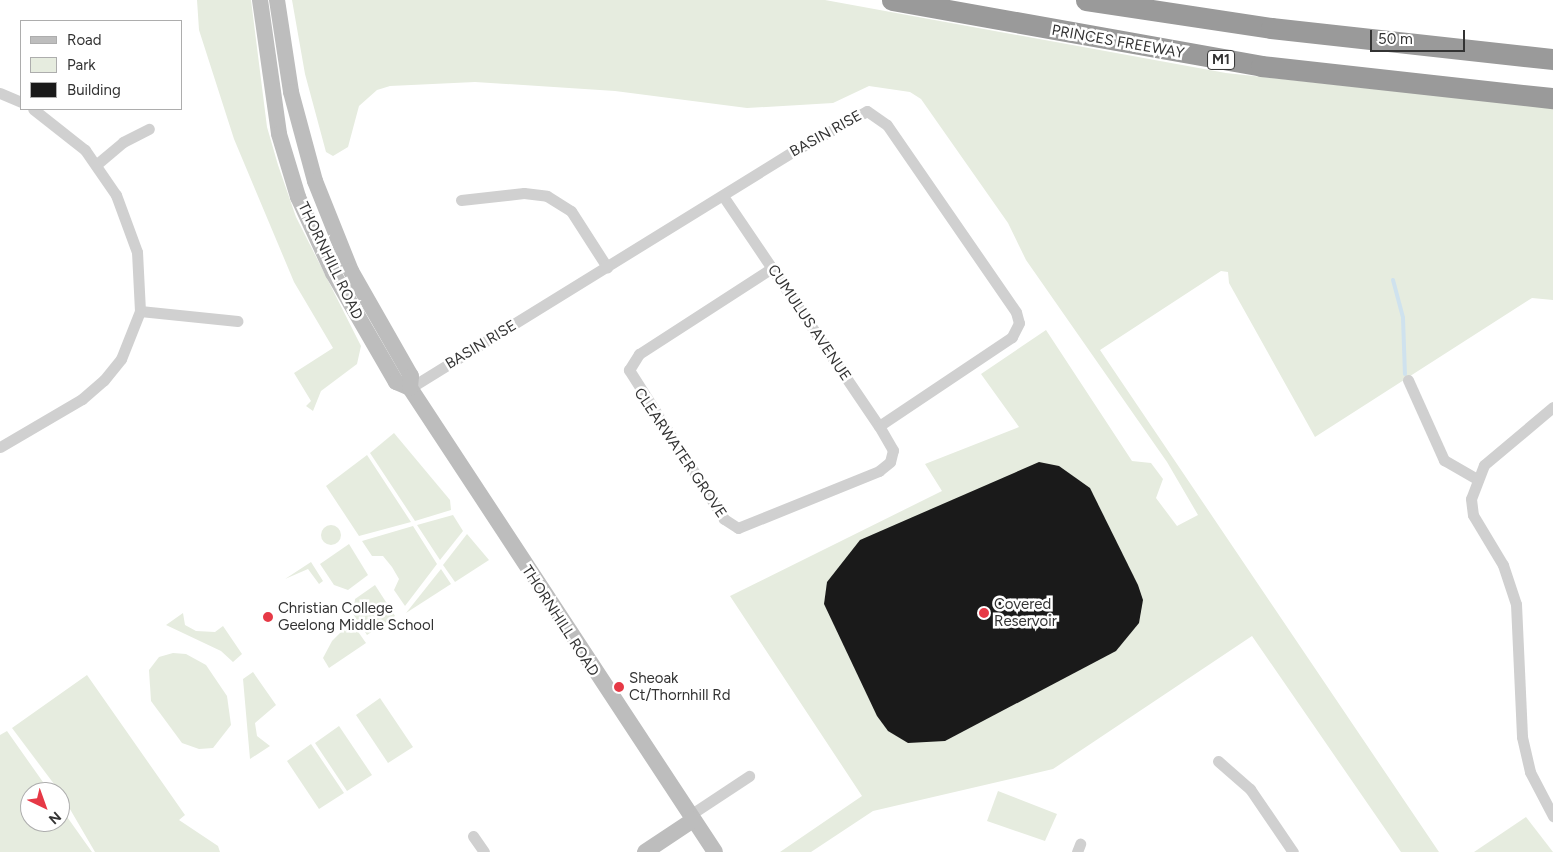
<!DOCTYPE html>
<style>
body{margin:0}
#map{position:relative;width:1553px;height:852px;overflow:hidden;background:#fff;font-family:Figtree,sans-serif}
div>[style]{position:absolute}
.green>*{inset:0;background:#e6ecdf}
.round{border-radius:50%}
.stream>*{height:4px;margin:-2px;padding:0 2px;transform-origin:2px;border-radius:2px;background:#cfe2ee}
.building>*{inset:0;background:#1a1a1a}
.street>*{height:11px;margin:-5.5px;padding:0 5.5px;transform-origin:5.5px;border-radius:5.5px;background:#d0d0d0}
.secondary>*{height:16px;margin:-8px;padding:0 8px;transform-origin:8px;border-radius:8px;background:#bdbdbd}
.highway>*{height:21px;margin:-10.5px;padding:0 10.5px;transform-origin:10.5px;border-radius:10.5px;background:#9a9a9a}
.dots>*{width:14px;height:14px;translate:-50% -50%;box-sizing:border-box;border:2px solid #fff;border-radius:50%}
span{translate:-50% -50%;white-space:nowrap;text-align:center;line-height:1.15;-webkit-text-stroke:5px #fff;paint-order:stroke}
.shield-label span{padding:1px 4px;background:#fff;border:1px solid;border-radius:4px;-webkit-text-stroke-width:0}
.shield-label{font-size:14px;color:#333;font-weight:700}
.street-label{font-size:15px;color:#333}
.poi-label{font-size:15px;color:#333}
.left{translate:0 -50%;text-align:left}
.legend{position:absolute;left:20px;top:20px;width:162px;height:90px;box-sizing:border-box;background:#fff;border:1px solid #adadad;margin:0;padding:6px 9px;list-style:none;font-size:15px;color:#333}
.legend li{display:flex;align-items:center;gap:10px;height:25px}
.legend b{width:25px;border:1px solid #adadad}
.north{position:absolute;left:20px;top:782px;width:50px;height:50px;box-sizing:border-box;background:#fff;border:1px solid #adadad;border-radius:50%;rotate:138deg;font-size:14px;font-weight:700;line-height:20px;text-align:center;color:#333}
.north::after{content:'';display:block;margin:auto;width:18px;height:22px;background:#e63946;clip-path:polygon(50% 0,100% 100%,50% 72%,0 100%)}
.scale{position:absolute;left:1370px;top:30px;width:95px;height:22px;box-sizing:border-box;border:2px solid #333;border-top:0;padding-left:6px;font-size:15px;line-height:18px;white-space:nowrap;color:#333;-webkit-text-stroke:4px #fff;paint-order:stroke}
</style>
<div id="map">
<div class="green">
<div style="clip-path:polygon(197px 0,251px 0,267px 127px,278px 165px,296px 217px,361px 346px,357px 364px,321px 391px,313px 411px,306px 406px,311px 401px,294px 373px,333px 348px,294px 282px,234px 139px,199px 30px)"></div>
<div style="clip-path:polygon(292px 0,825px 0,1226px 73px,1553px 108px,1553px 300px,1532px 298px,1315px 437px,1229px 283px,1228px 272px,1221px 271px,1100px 350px,1439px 852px,1401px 852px,1252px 636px,1053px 769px,873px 811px,811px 852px,780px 852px,862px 796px,730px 596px,942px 491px,925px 464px,1019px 427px,981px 374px,1046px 330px,1132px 461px,1151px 463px,1163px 479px,1156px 498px,1177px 526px,1198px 515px,1167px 462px,1026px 260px,1008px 223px,921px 99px,910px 92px,869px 86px,833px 103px,747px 108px,615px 91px,475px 82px,390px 86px,377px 90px,359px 106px,348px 147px,333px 156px,326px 152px,305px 74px)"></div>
<div style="clip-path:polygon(394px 433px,450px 500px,451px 510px,415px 521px,370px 453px)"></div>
<div style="clip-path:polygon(367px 455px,411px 522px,359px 536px,326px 486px)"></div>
<div style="clip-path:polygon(453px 515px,463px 531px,440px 560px,417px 525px)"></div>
<div class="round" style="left:321px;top:525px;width:20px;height:20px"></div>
<div style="clip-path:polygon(413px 526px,437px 564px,405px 606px,394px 590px,399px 579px,392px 567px,383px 556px,372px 556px,362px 541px)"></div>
<div style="clip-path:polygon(467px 534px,489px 560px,455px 582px,443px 565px)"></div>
<div style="clip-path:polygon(349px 544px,368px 575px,348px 590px,334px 585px,320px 564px)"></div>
<div style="clip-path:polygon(311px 562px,323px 581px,319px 584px,308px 569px,285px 579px)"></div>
<div style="clip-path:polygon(441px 569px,451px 584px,406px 613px)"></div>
<div style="clip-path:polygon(375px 585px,395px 616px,367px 635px,353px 614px,355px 599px)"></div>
<div style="clip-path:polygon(183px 613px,185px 625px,196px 631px,215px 632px,223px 626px,242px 654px,233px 662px,221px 651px,166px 625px)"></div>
<div style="clip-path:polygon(354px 626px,366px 643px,329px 668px,323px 658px,332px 641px,346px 627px)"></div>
<div style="clip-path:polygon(173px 653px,186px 654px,206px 665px,227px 696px,231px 725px,213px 748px,199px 749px,182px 743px,151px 701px,149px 670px,159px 657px)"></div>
<div style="clip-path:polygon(253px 672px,276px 705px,255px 723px,257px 736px,270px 746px,250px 759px,243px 679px)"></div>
<div style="clip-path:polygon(87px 675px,185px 815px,179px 820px,218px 846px,220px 852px,95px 852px,60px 792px,12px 728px)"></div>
<div style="clip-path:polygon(380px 698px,413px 747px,388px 763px,356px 715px)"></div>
<div style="clip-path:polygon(339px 726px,372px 775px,347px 791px,315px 743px)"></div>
<div style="clip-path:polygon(7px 731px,50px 792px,30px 792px,30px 822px,60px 822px,60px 807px,92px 852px,0 852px,0 735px)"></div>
<div style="clip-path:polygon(311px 744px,344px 793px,319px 809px,287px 761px)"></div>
<div style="clip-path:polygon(998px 791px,1057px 814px,1045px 841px,987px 821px)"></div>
<div style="clip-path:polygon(1526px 817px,1553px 852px,1474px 852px)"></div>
</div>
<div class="stream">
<div style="left:1393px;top:280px;width:39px;rotate:75deg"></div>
<div style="left:1403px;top:318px;width:56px;rotate:88deg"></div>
</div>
<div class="building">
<div style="clip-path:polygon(1039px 462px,1059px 466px,1090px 488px,1138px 585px,1143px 600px,1139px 623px,1116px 651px,945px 741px,908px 743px,888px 731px,877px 716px,824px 604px,827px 582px,860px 540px)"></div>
</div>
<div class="street">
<div style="left:0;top:93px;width:23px;rotate:23deg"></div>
<div style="left:97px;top:164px;width:34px;rotate:-40deg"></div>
<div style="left:123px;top:142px;width:29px;rotate:-27deg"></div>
<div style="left:723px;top:196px;width:278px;rotate:55.9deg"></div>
<div style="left:879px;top:426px;width:28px;rotate:60deg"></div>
<div style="left:893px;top:450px;width:12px;rotate:104deg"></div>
<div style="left:890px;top:462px;width:14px;rotate:141deg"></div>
<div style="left:879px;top:471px;width:152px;rotate:158deg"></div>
<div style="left:738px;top:528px;width:17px;rotate:-147deg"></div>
<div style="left:724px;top:519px;width:177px;rotate:-122.5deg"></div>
<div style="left:629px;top:370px;width:19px;rotate:-58deg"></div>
<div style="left:639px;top:354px;width:158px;rotate:-32.9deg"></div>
<div style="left:461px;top:200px;width:63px;rotate:-6.3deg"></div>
<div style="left:524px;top:193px;width:23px;rotate:7deg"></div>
<div style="left:547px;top:196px;width:28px;rotate:32deg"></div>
<div style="left:571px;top:211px;width:67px;rotate:57.3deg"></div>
<div style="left:140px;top:311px;width:98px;rotate:5.9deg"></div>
<div style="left:1408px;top:380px;width:88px;rotate:65.8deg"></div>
<div style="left:1444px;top:460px;width:36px;rotate:30deg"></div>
<div style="left:410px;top:388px;width:451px;rotate:-31.7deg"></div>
<div style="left:794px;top:151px;width:83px;rotate:-28.7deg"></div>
<div style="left:867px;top:111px;width:24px;rotate:35deg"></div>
<div style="left:887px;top:125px;width:227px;rotate:55.4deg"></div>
<div style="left:1016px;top:312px;width:11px;rotate:75deg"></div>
<div style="left:1019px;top:323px;width:16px;rotate:117deg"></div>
<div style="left:1012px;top:337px;width:160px;rotate:146.2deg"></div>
<div style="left:1553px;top:407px;width:90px;rotate:140deg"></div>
<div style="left:1484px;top:465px;width:36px;rotate:111deg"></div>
<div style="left:1471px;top:499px;width:16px;rotate:83deg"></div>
<div style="left:1473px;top:515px;width:58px;rotate:59deg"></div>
<div style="left:1503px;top:565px;width:41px;rotate:71.6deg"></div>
<div style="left:1516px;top:604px;width:133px;rotate:87.4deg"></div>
<div style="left:1522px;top:737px;width:36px;rotate:77deg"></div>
<div style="left:1530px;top:772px;width:50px;rotate:62.4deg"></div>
<div style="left:0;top:447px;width:95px;rotate:-30.3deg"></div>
<div style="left:82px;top:399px;width:29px;rotate:-41deg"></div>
<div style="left:104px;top:380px;width:27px;rotate:-51deg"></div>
<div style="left:121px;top:359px;width:52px;rotate:-68.4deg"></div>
<div style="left:140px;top:311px;width:59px;rotate:-92.9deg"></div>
<div style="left:137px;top:252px;width:61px;rotate:-110.2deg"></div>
<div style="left:116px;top:195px;width:55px;rotate:-124.6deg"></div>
<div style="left:85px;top:150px;width:66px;rotate:-141.7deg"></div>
<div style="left:1218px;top:761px;width:43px;rotate:41.2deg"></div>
<div style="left:1250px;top:789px;width:76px;rotate:55.7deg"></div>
<div style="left:690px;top:815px;width:71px;rotate:-33.5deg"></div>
<div style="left:473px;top:836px;width:19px;rotate:55deg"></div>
<div style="left:1077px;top:852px;width:9px;rotate:-69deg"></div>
</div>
<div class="secondary">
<div style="left:260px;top:0;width:135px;rotate:81.9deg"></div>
<div style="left:279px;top:134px;width:66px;rotate:73.2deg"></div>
<div style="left:298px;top:197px;width:84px;rotate:65.3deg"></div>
<div style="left:333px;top:273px;width:126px;rotate:60deg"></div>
<div style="left:396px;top:382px;width:15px;rotate:23deg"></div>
<div style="left:410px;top:388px;width:555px;rotate:56.68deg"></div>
<div style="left:277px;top:0;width:93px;rotate:81.3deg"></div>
<div style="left:291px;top:92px;width:92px;rotate:74.9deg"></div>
<div style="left:315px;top:181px;width:97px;rotate:68.2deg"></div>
<div style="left:351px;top:271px;width:121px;rotate:60.3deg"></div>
<div style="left:411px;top:376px;width:12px;rotate:95deg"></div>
<div style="left:645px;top:852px;width:58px;rotate:-33.7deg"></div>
</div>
<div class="highway">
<div style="left:892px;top:0;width:375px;rotate:10.1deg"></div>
<div style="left:1261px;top:66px;width:294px;rotate:6.3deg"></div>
<div style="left:1086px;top:0;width:187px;rotate:8.6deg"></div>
<div style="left:1271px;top:28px;width:284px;rotate:6.3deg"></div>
</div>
<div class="dots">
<div style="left:984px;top:613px;background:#e63946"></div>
<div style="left:268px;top:617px;background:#e63946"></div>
<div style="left:619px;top:687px;background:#e63946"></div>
</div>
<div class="shield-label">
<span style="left:1221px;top:60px">M1</span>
</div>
<div class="street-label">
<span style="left:1118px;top:42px;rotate:10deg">PRINCES FREEWAY</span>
<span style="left:826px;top:134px;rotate:-29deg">BASIN RISE</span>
<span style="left:330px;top:261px;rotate:64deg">THORNHILL ROAD</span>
<span style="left:809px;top:323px;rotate:56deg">CUMULUS AVENUE</span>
<span style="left:481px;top:345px;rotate:-31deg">BASIN RISE</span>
<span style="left:680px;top:453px;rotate:56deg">CLEARWATER GROVE</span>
<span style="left:560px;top:621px;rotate:57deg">THORNHILL ROAD</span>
</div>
<div class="poi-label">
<span class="left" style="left:994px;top:613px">Covered<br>Reservoir</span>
<span class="left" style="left:278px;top:617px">Christian College<br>Geelong Middle School</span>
<span class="left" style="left:629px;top:687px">Sheoak<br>Ct/Thornhill Rd</span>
</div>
<ul class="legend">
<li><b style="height:6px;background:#bdbdbd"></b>Road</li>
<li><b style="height:14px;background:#e6ecdf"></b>Park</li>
<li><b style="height:14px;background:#1a1a1a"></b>Building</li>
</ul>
<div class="north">N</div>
<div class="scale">50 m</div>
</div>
